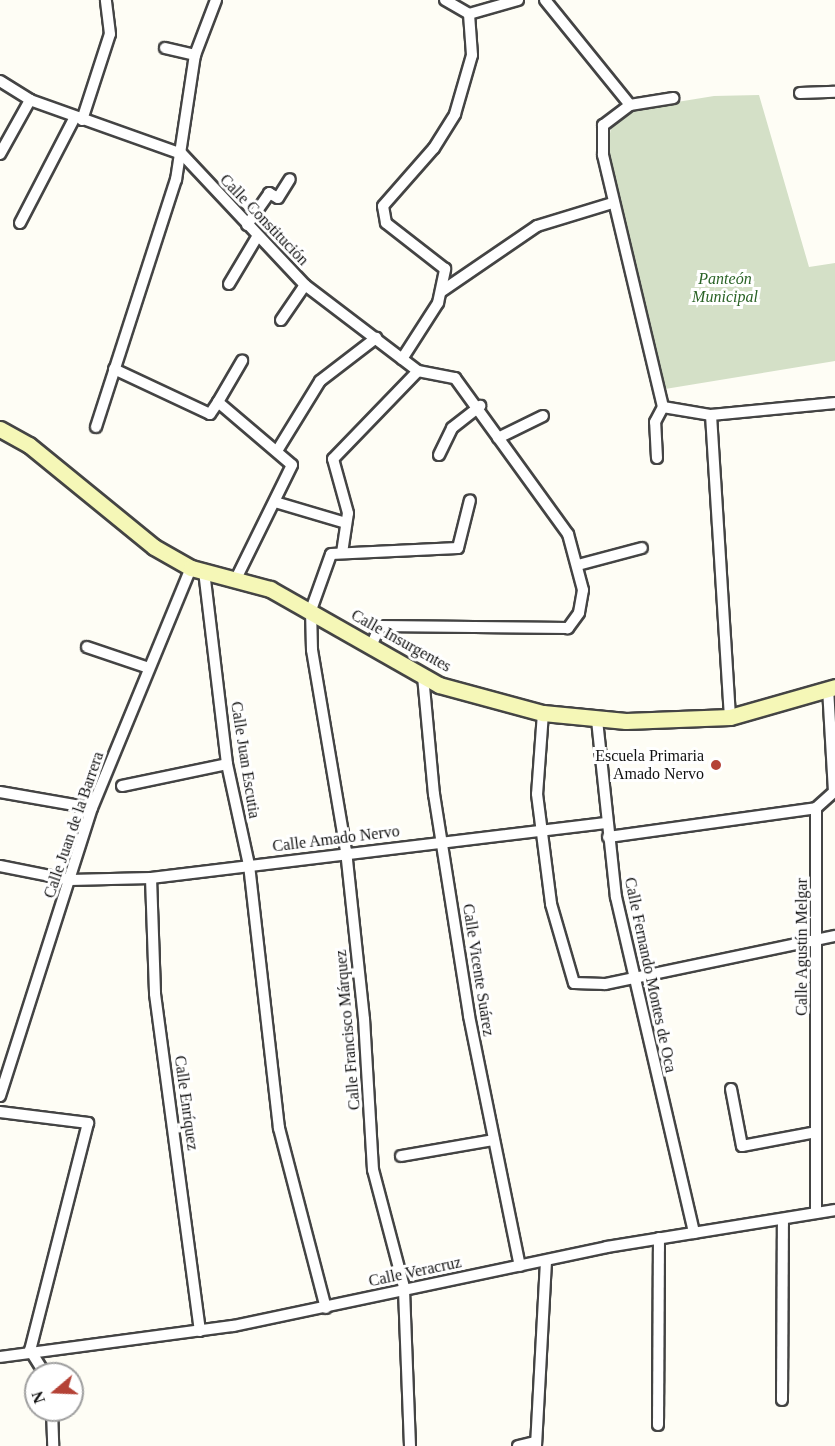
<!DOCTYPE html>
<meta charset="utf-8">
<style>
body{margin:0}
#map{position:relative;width:835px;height:1446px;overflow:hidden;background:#fefdf5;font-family:Georgia,serif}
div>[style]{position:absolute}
.cemetery>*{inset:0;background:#d4e0c7}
.roads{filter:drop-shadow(2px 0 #444) drop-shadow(-2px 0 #444) drop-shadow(0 2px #444) drop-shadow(0 -2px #444)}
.street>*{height:10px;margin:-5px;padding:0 5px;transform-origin:5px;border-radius:5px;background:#fff}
.secondary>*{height:15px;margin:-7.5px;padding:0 7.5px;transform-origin:7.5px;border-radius:7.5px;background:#f5f7b7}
.dots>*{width:16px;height:16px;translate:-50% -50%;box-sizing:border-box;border:3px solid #fff;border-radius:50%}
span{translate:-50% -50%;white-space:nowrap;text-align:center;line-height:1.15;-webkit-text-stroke:6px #fff;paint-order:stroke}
.street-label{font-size:16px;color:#111}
.park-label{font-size:16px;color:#2a6326;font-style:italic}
.poi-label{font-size:16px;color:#111}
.right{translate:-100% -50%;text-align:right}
.north{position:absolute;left:24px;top:1362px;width:60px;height:60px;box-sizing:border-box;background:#fff;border:2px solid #a0a0a0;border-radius:50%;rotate:251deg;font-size:16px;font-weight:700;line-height:24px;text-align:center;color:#111}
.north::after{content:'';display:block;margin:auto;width:21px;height:27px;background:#b44236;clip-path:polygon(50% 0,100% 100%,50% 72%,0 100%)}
</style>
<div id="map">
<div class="cemetery">
<div style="clip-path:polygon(759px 95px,809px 267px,835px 263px,835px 361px,659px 390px,607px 154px,611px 127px,634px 109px,714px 96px)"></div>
</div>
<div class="roads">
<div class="street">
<div style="left:445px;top:0;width:28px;rotate:30deg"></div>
<div style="left:469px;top:14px;width:51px;rotate:-15.9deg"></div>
<div style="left:545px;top:0;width:135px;rotate:51deg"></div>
<div style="left:630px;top:105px;width:44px;rotate:-9.2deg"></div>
<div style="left:165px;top:48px;width:31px;rotate:13deg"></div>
<div style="left:0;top:81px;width:36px;rotate:32deg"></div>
<div style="left:30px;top:100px;width:161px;rotate:19.6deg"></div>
<div style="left:182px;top:154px;width:180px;rotate:46.8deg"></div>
<div style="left:305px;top:285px;width:142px;rotate:37.3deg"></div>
<div style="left:418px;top:371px;width:38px;rotate:11deg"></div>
<div style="left:455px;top:378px;width:193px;rotate:54.1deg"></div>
<div style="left:568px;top:534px;width:58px;rotate:75deg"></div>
<div style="left:583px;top:590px;width:23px;rotate:100deg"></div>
<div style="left:579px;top:613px;width:19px;rotate:126deg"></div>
<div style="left:568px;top:628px;width:188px;rotate:-179.4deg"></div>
<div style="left:380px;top:626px;width:22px;rotate:114deg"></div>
<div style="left:800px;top:93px;width:35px;rotate:-2deg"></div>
<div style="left:630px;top:105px;width:34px;rotate:143deg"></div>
<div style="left:603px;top:125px;width:30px;rotate:90deg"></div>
<div style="left:603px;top:155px;width:259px;rotate:76.6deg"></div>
<div style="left:82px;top:120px;width:90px;rotate:-72deg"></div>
<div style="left:110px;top:34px;width:34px;rotate:-97deg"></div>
<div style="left:0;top:154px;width:62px;rotate:-60.9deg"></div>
<div style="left:20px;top:223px;width:119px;rotate:-62.6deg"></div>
<div style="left:247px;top:225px;width:39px;rotate:-55deg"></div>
<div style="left:269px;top:193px;width:10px;rotate:29deg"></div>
<div style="left:278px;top:198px;width:22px;rotate:-58deg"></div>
<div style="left:229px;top:284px;width:55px;rotate:-59.2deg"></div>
<div style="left:442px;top:291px;width:115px;rotate:-34.4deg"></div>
<div style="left:537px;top:226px;width:78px;rotate:-17deg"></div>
<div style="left:281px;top:320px;width:42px;rotate:-55.6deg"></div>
<div style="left:402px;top:359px;width:67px;rotate:-57.3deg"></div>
<div style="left:438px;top:303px;width:35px;rotate:-78deg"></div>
<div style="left:445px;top:269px;width:75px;rotate:-142.1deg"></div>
<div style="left:386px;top:223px;width:17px;rotate:-100deg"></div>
<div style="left:383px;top:206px;width:77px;rotate:-48.7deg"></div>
<div style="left:434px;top:148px;width:40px;rotate:-58deg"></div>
<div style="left:455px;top:114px;width:61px;rotate:-73.9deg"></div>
<div style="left:472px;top:55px;width:41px;rotate:-94.2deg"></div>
<div style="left:114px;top:369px;width:106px;rotate:25.1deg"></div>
<div style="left:210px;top:414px;width:14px;rotate:-56deg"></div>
<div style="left:218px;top:402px;width:97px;rotate:40.4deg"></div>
<div style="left:292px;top:465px;width:127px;rotate:116.2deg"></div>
<div style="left:218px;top:402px;width:48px;rotate:-59.7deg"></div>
<div style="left:663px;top:407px;width:49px;rotate:9.5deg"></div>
<div style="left:711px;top:415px;width:125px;rotate:-5.5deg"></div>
<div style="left:711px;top:415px;width:303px;rotate:86.4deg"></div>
<div style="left:96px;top:427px;width:260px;rotate:-72.1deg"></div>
<div style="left:176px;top:180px;width:126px;rotate:-81.4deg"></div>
<div style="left:195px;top:55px;width:59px;rotate:-69.1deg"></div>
<div style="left:498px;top:438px;width:50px;rotate:-26.1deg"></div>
<div style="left:277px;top:451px;width:82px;rotate:-58.4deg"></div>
<div style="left:320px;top:381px;width:71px;rotate:-37.5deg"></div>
<div style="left:439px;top:455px;width:30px;rotate:-64deg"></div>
<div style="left:452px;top:428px;width:36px;rotate:-38deg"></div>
<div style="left:657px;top:458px;width:36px;rotate:-93deg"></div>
<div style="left:655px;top:422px;width:17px;rotate:-62deg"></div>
<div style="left:275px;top:502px;width:74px;rotate:16.5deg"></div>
<div style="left:342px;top:553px;width:40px;rotate:-81.5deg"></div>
<div style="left:348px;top:513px;width:56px;rotate:-105.5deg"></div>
<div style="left:333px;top:459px;width:122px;rotate:-46deg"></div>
<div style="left:578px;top:565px;width:66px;rotate:-14.9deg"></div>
<div style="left:204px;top:571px;width:194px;rotate:83.2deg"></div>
<div style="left:227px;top:764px;width:103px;rotate:77.7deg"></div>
<div style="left:249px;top:865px;width:265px;rotate:83.5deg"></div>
<div style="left:279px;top:1128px;width:186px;rotate:75.4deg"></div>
<div style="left:87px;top:647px;width:65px;rotate:18.7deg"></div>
<div style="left:423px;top:676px;width:119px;rotate:84.7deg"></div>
<div style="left:434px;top:794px;width:225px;rotate:81deg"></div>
<div style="left:469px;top:1016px;width:255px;rotate:78.5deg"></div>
<div style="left:543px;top:713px;width:81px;rotate:94.2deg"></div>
<div style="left:537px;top:794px;width:111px;rotate:82.7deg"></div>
<div style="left:551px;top:904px;width:82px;rotate:73.8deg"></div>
<div style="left:574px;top:983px;width:31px;rotate:2deg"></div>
<div style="left:605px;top:984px;width:235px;rotate:-11.8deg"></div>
<div style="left:597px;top:720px;width:178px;rotate:83.9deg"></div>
<div style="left:616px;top:897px;width:345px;rotate:76.9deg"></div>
<div style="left:122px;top:786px;width:107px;rotate:-11.8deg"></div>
<div style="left:0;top:792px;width:93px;rotate:9.9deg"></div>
<div style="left:608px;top:837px;width:210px;rotate:-7.9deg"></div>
<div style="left:0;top:866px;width:71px;rotate:11.3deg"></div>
<div style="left:70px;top:880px;width:81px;rotate:-1.4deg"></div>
<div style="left:151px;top:878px;width:458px;rotate:-6.9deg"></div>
<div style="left:151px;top:878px;width:116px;rotate:88deg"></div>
<div style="left:155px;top:994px;width:340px;rotate:82.4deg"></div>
<div style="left:731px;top:1089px;width:58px;rotate:79.1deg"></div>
<div style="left:742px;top:1146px;width:75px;rotate:-10.7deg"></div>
<div style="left:0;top:1096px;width:302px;rotate:-72.3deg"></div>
<div style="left:92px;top:808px;width:260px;rotate:-67.6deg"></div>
<div style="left:0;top:1112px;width:89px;rotate:7.1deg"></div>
<div style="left:88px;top:1123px;width:234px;rotate:104.3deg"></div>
<div style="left:30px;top:1350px;width:28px;rotate:58deg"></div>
<div style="left:401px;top:1156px;width:94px;rotate:-9.8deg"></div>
<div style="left:816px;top:1213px;width:405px;rotate:-90deg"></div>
<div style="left:816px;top:808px;width:24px;rotate:-42deg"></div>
<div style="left:834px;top:792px;width:103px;rotate:-93.3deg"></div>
<div style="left:0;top:1357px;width:235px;rotate:-7.6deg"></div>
<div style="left:233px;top:1326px;width:382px;rotate:-11.9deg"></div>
<div style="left:607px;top:1247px;width:231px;rotate:-9.2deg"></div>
<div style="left:782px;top:1400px;width:181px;rotate:-89.7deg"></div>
<div style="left:52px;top:1410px;width:36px;rotate:88deg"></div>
<div style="left:658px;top:1425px;width:187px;rotate:-89.7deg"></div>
<div style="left:410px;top:1446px;width:159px;rotate:-92.2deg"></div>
<div style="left:404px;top:1287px;width:121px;rotate:-104.8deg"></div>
<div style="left:373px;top:1170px;width:151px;rotate:-93.4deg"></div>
<div style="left:364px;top:1019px;width:169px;rotate:-96.1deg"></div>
<div style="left:346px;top:851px;width:204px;rotate:-99.6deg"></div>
<div style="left:312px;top:650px;width:40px;rotate:-91.4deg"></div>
<div style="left:311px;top:610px;width:59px;rotate:-70.3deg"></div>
<div style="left:331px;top:554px;width:127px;rotate:-2.7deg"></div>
<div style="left:458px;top:548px;width:49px;rotate:-76deg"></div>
<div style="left:518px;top:1446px;width:17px;rotate:-13deg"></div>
<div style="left:536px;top:1446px;width:185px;rotate:-86.9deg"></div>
</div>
<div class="secondary">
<div style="left:0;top:429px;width:33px;rotate:29deg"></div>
<div style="left:29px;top:445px;width:161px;rotate:39.2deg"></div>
<div style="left:154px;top:547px;width:43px;rotate:29.6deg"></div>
<div style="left:191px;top:568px;width:82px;rotate:14.9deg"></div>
<div style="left:270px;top:589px;width:194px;rotate:29.6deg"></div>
<div style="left:439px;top:685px;width:108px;rotate:15.1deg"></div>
<div style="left:543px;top:713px;width:83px;rotate:5.5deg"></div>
<div style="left:626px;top:721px;width:104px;rotate:-2.2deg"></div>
<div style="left:730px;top:717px;width:109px;rotate:-15.9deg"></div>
</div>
</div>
<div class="dots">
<div style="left:716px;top:765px;background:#b44236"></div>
</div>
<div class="street-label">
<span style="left:264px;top:220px;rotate:46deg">Calle Constitución</span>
<span style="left:401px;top:641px;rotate:29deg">Calle Insurgentes</span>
<span style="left:245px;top:760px;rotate:81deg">Calle Juan Escutia</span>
<span style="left:74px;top:825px;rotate:-71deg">Calle Juan de la Barrera</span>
<span style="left:336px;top:839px;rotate:-7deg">Calle Amado Nervo</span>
<span style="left:802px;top:947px;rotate:-90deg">Calle Agustín Melgar</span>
<span style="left:478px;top:970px;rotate:81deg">Calle Vicente Suárez</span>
<span style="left:650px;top:975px;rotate:78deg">Calle Fernando Montes de Oca</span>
<span style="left:348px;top:1030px;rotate:-95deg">Calle Francisco Márquez</span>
<span style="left:186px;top:1103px;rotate:82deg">Calle Enríquez</span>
<span style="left:415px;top:1272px;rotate:-12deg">Calle Veracruz</span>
</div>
<div class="park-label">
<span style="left:725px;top:288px">Panteón<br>Municipal</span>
</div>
<div class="poi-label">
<span class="right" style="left:704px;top:765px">Escuela Primaria<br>Amado Nervo</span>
</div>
<div class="north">N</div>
</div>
